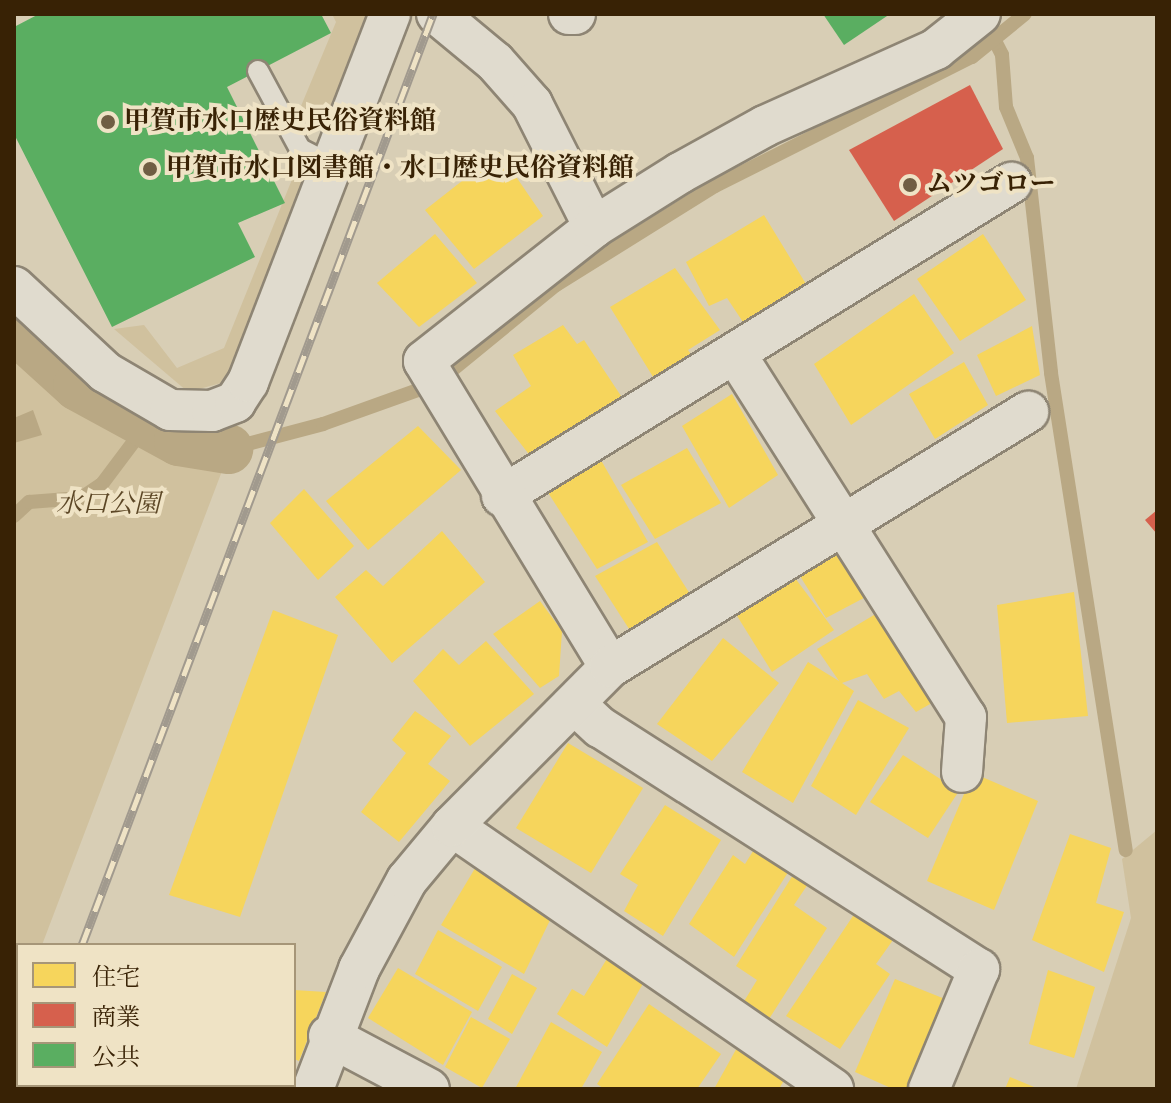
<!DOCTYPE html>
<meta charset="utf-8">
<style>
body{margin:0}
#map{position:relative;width:1171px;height:1103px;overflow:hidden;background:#d8ceb5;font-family:"IM FELL Double Pica","Noto Serif JP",serif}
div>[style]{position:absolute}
.green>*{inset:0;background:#d0c19e}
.water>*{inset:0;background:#b9a884}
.homes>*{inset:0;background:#f6d55c}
.shops>*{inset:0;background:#d6604d}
.public>*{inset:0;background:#5aae61}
.stream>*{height:14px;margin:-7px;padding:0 7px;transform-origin:7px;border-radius:7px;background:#b9a884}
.canal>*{height:50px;margin:-25px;padding:0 25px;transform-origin:25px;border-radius:25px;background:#b9a884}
.roads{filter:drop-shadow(2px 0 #8e8574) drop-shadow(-2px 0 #8e8574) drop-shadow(0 2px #8e8574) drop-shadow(0 -2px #8e8574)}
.service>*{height:20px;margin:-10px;padding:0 10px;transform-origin:10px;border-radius:10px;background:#e0dbce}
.minor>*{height:40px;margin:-20px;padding:0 20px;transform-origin:20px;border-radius:20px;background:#e0dbce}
.rail>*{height:9px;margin-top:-4.5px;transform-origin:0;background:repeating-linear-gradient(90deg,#efe3c5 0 18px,#a19a8e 0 36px);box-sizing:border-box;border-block:2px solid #a19a8e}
.dots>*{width:22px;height:22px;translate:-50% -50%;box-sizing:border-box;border:4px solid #efe3c5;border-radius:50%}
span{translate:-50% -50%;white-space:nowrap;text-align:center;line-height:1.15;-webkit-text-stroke:8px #efe3c5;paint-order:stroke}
.poi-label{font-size:26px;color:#382205;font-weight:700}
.left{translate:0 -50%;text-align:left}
.park-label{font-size:26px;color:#5c4726;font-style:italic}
.frame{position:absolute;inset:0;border:16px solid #382205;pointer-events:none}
.legend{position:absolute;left:16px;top:943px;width:280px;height:144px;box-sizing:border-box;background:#efe3c5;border:2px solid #a69678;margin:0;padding:10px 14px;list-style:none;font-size:24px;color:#382205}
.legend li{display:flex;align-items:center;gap:16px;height:40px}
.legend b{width:40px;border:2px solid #a69678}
</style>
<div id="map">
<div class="green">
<div style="clip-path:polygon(332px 14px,374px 14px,328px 128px,301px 106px,336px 22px)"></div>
<div style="clip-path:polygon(293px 177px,310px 187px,232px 380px,188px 392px,114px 329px,144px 325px,177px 368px,224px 348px)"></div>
<div style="clip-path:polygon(14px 308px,173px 434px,230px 450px,42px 945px,18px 945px,14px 1018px)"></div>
<div style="clip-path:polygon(1157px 830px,1157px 1089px,1076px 1089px,1131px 918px,1122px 859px)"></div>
</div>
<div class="water">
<div style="clip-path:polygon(33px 410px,42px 435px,14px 443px,14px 418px)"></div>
</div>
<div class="homes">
<div style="clip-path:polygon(499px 152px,543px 216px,474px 269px,425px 210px)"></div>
<div style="clip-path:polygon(764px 215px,806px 284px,743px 322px,727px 298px,709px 306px,686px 262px)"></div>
<div style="clip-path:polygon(435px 234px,477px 283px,419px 327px,377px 283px)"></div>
<div style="clip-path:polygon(983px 234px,1026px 300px,960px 341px,917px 279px)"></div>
<div style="clip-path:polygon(675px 268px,720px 330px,688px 350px,697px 363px,658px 385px,610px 307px)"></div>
<div style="clip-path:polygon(914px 294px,954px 353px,851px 425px,814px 364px)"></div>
<div style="clip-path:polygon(563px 325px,577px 344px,584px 340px,627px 405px,535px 462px,495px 411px,531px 386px,513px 355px)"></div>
<div style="clip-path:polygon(1032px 326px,1040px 375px,996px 396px,977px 355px)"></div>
<div style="clip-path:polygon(964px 362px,988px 405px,935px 439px,909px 394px)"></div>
<div style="clip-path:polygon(732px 394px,778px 475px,729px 508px,682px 426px)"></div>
<div style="clip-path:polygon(418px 426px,461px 470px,368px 550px,326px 501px)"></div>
<div style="clip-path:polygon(687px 448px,721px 503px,655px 539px,621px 485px)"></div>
<div style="clip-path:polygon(598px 455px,648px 542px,597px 569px,547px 491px)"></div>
<div style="clip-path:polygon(304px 489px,354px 546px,318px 580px,270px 523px)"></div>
<div style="clip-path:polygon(442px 531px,485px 582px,392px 663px,335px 597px,366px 570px,383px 586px)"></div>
<div style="clip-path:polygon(657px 542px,690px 594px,631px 632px,595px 576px)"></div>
<div style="clip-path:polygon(837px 550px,877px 591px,826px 618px,800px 576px)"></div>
<div style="clip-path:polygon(792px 574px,834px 630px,772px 672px,734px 611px)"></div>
<div style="clip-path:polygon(1074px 592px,1088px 716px,1007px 723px,997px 605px)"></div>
<div style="clip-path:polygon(540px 601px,562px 631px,559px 676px,540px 688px,493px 634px)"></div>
<div style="clip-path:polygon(889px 606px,946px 695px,916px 712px,899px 691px,884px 699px,867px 674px,842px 683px,854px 691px,793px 803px,742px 772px,808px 662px,839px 681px,817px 649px)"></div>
<div style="clip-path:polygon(273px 610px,338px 635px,240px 917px,169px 895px)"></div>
<div style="clip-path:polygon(723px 638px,779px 683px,712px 761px,657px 724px)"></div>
<div style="clip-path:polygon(486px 641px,534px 694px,470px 746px,413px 681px,443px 649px,459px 665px)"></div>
<div style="clip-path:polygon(858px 700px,909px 728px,856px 815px,811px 786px)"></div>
<div style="clip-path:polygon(415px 711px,451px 736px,428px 764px,450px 781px,399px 842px,361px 812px,406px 753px,392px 740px)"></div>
<div style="clip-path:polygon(568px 743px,643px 788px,591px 873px,516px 828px)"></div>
<div style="clip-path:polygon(903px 755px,959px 791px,928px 838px,870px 802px)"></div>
<div style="clip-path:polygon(973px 773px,1038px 801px,994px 910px,927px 881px)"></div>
<div style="clip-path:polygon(665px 805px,721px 840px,663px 936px,624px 911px,638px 885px,620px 874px)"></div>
<div style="clip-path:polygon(1070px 834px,1111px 848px,1096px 903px,1124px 912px,1104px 972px,1032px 940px)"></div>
<div style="clip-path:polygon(760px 840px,794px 863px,734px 957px,689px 924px,733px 855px,745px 864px)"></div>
<div style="clip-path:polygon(477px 865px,553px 914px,524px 974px,441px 925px)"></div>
<div style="clip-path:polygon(798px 867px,812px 878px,794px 905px,827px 928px,769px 1019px,743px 1003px,757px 980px,736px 966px)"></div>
<div style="clip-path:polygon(855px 913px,893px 940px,876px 964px,890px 974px,840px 1049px,786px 1016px)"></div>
<div style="clip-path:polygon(438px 930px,502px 967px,478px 1011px,415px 974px)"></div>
<div style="clip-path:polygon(613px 949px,649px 973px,607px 1047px,557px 1014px,572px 989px,584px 996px)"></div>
<div style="clip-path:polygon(398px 968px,472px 1012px,443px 1065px,368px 1018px)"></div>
<div style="clip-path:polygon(1048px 970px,1095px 987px,1074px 1058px,1029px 1044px)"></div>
<div style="clip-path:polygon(512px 974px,537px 988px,512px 1034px,488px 1019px)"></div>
<div style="clip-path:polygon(895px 979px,950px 1001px,914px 1089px,893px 1089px,855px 1072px)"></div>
<div style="clip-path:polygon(294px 990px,326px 992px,299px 1061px,294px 1059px)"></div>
<div style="clip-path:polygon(649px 1004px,721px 1054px,697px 1089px,604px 1089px,597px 1084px)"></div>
<div style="clip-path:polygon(471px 1017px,510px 1039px,482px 1088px,445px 1067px)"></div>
<div style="clip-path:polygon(551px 1022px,602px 1052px,581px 1089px,515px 1089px)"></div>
<div style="clip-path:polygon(743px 1037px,790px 1070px,779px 1089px,714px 1089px)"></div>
<div style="clip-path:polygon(1010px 1077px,1039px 1089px,1005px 1089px)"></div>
<div style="clip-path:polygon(118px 1085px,251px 1085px,117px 1089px)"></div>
</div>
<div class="shops">
<div style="clip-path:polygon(970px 85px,1003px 149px,894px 221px,849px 150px)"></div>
<div style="clip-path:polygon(1157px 510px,1157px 534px,1145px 520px)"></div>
</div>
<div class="public">
<div style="clip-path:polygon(39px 14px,321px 14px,331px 33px,227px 87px,285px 203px,238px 223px,255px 257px,112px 327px,14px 134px,14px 27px)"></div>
<div style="clip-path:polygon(823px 14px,890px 14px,844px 45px)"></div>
</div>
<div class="stream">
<div style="left:994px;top:39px;width:18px;rotate:63deg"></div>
<div style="left:1002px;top:55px;width:52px;rotate:85.6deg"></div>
<div style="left:1006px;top:107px;width:55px;rotate:67.6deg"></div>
<div style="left:1027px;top:158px;width:216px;rotate:83.6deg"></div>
<div style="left:1051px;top:373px;width:483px;rotate:81.1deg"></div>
<div style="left:228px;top:449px;width:98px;rotate:-14.7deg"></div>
<div style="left:323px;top:424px;width:119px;rotate:-19.7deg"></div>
<div style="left:435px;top:384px;width:156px;rotate:-39.3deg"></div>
<div style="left:556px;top:285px;width:187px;rotate:-31.9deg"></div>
<div style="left:715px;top:186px;width:288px;rotate:-26.7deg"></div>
<div style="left:972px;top:57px;width:68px;rotate:-39.1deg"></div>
<div style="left:14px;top:516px;width:21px;rotate:-43deg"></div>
<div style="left:29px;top:502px;width:52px;rotate:-4.4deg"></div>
<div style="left:81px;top:498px;width:25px;rotate:-34deg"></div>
<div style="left:102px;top:484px;width:75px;rotate:-53.1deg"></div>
</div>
<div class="canal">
<div style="left:14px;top:328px;width:86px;rotate:42.2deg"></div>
<div style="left:78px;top:386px;width:115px;rotate:28.6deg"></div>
<div style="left:179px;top:441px;width:50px;rotate:9.3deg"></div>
</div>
<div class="roads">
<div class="service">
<div style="left:258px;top:71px;width:89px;rotate:61.7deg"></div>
<div style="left:300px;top:149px;width:36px;rotate:27deg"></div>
</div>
<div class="minor">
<div style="left:437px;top:14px;width:75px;rotate:39.6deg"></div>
<div style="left:495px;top:62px;width:56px;rotate:48.6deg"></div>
<div style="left:532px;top:104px;width:138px;rotate:63.2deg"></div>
<div style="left:569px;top:14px;width:6px"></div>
<div style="left:14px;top:287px;width:125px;rotate:43deg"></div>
<div style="left:105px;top:372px;width:75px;rotate:30.3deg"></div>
<div style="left:170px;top:410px;width:42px;rotate:1.4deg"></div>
<div style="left:212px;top:411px;width:25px;rotate:-21deg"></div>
<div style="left:235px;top:402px;width:24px;rotate:-57deg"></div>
<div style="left:248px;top:382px;width:394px;rotate:-68.9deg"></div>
<div style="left:736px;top:355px;width:429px;rotate:57.6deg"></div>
<div style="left:966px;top:717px;width:55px;rotate:94.2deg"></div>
<div style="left:502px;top:496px;width:598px;rotate:-31.59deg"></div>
<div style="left:610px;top:667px;width:358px;rotate:-121.3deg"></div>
<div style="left:424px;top:361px;width:216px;rotate:-38.2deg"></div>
<div style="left:594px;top:227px;width:102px;rotate:-32.1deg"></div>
<div style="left:680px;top:173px;width:97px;rotate:-28.9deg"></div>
<div style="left:765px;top:126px;width:188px;rotate:-24.2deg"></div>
<div style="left:936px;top:49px;width:56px;rotate:-38.5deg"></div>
<div style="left:576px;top:705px;width:33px;rotate:43deg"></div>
<div style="left:600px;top:727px;width:450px;rotate:32.6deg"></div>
<div style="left:979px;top:969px;width:130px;rotate:112.6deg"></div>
<div style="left:452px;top:826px;width:463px;rotate:34.6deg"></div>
<div style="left:329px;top:1036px;width:113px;rotate:27.9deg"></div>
<div style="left:313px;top:1089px;width:129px;rotate:-69deg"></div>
<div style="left:359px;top:969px;width:101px;rotate:-61.7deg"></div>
<div style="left:407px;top:880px;width:70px;rotate:-50.2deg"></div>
<div style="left:452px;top:826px;width:224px;rotate:-45.2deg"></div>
<div style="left:610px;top:667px;width:490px;rotate:-31.4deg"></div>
</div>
</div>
<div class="rail">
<div style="left:82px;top:945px;width:995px;rotate:-69.34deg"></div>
<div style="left:28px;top:1089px;width:4px;rotate:-76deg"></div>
</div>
<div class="dots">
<div style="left:108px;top:122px;background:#705e43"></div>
<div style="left:150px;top:169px;background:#705e43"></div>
<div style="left:910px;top:185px;background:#705e43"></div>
</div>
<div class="poi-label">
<span class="left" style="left:124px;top:122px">甲賀市水口歴史民俗資料館</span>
<span class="left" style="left:166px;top:169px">甲賀市水口図書館・水口歴史民俗資料館</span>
<span class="left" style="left:926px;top:185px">ムツゴロー</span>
</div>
<div class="park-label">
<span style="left:108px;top:505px">水口公園</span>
</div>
<div class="frame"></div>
<ul class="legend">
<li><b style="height:22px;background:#f6d55c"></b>住宅</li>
<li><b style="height:22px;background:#d6604d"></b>商業</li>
<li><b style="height:22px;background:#5aae61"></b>公共</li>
</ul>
</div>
